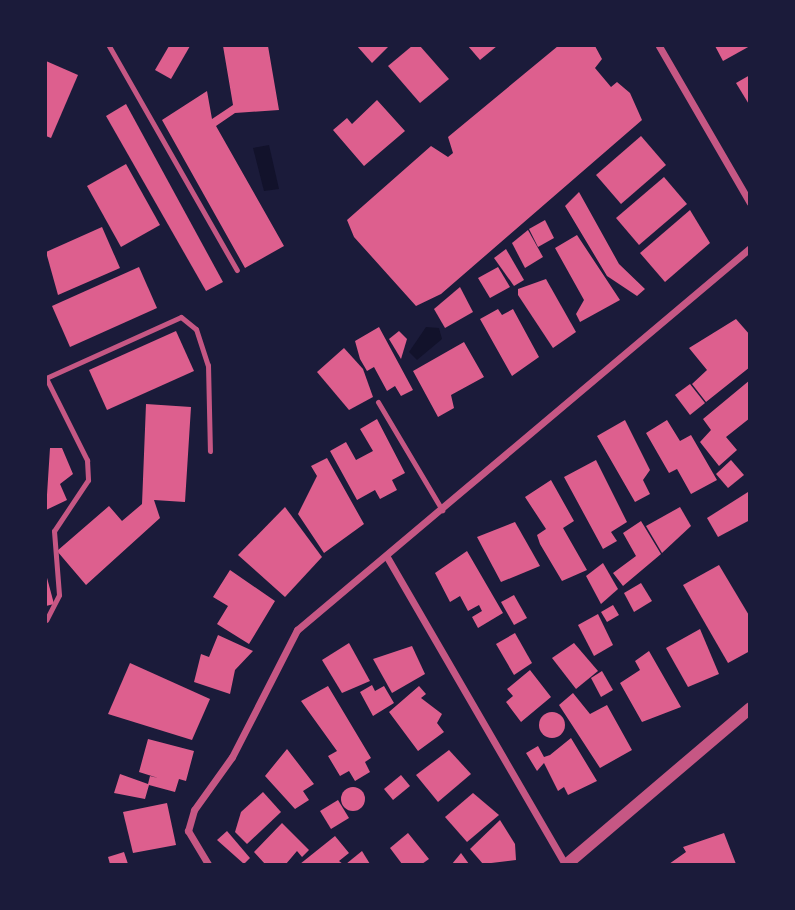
<!DOCTYPE html>
<style>
body{margin:0}
#map{position:relative;width:795px;height:910px;overflow:hidden;background:#1b1b3a;font-family:Cabin,sans-serif}
div>[style]{position:absolute}
.water>*{inset:0;background:#12122b}
.building>*{inset:0;background:#dd5f8e}
.round{border-radius:50%}
.service>*{height:5px;margin:-2.5px;padding:0 2.5px;transform-origin:2.5px;border-radius:2.5px;background:#c65784}
.minor>*{height:7px;margin:-3.5px;padding:0 3.5px;transform-origin:3.5px;border-radius:3.5px;background:#c65784}
.tertiary>*{height:12px;margin:-6px;padding:0 6px;transform-origin:6px;border-radius:6px;background:#c65784}
span{translate:-50% -50%;white-space:nowrap;text-align:center;line-height:1.15;-webkit-text-stroke:7px #1b1b3a;paint-order:stroke}
.frame{position:absolute;inset:0;border:47px solid #1b1b3a;pointer-events:none}
</style>
<div id="map">
<div class="water">
<div style="clip-path:polygon(269px 145px,279px 189px,264px 191px,253px 148px)"></div>
<div style="clip-path:polygon(426px 327px,439px 328px,442px 339px,417px 360px,409px 352px)"></div>
</div>
<div class="building">
<div style="clip-path:polygon(169px 46px,190px 46px,171px 79px,155px 70px)"></div>
<div style="clip-path:polygon(223px 46px,268px 46px,279px 110px,235px 113px,216px 126px,284px 246px,245px 268px,162px 120px,207px 91px,212px 119px,233px 105px)"></div>
<div style="clip-path:polygon(357px 46px,389px 46px,372px 63px)"></div>
<div style="clip-path:polygon(412px 46px,420px 46px,449px 79px,420px 103px,388px 66px)"></div>
<div style="clip-path:polygon(468px 46px,497px 46px,480px 60px)"></div>
<div style="clip-path:polygon(558px 46px,595px 46px,602px 59px,595px 68px,611px 87px,617px 82px,630px 93px,642px 120px,441px 294px,416px 306px,354px 237px,347px 220px,431px 146px,448px 157px,453px 153px,448px 137px)"></div>
<div style="clip-path:polygon(715px 46px,750px 46px,723px 61px)"></div>
<div style="clip-path:polygon(46px 61px,78px 75px,51px 138px,46px 136px)"></div>
<div style="clip-path:polygon(750px 75px,750px 106px,736px 83px)"></div>
<div style="clip-path:polygon(377px 100px,405px 131px,364px 166px,333px 130px,347px 118px,352px 124px)"></div>
<div style="clip-path:polygon(126px 104px,223px 282px,206px 291px,106px 116px)"></div>
<div style="clip-path:polygon(641px 136px,666px 165px,621px 204px,596px 175px)"></div>
<div style="clip-path:polygon(126px 164px,160px 225px,121px 247px,87px 186px)"></div>
<div style="clip-path:polygon(664px 177px,687px 204px,639px 245px,616px 218px)"></div>
<div style="clip-path:polygon(579px 192px,619px 264px,645px 289px,637px 296px,607px 276px,565px 206px)"></div>
<div style="clip-path:polygon(690px 210px,710px 243px,665px 282px,640px 253px)"></div>
<div style="clip-path:polygon(545px 220px,554px 238px,538px 247px,529px 229px)"></div>
<div style="clip-path:polygon(102px 227px,120px 268px,58px 295px,46px 252px)"></div>
<div style="clip-path:polygon(528px 230px,543px 257px,525px 268px,512px 243px)"></div>
<div style="clip-path:polygon(577px 235px,620px 300px,580px 322px,576px 314px,584px 300px,555px 248px)"></div>
<div style="clip-path:polygon(506px 249px,524px 280px,514px 286px,494px 258px)"></div>
<div style="clip-path:polygon(139px 267px,157px 308px,70px 347px,52px 306px)"></div>
<div style="clip-path:polygon(498px 267px,510px 287px,490px 298px,478px 278px)"></div>
<div style="clip-path:polygon(546px 279px,576px 332px,553px 348px,518px 295px,518px 289px)"></div>
<div style="clip-path:polygon(460px 287px,473px 312px,445px 328px,434px 309px)"></div>
<div style="clip-path:polygon(498px 309px,502px 315px,513px 309px,539px 357px,512px 376px,480px 319px)"></div>
<div style="clip-path:polygon(736px 319px,750px 335px,750px 367px,706px 402px,692px 384px,707px 370px,689px 348px)"></div>
<div style="clip-path:polygon(379px 327px,413px 390px,401px 396px,395px 386px,387px 391px,374px 367px,367px 371px,360px 359px,355px 341px)"></div>
<div style="clip-path:polygon(176px 331px,194px 371px,107px 410px,89px 370px)"></div>
<div style="clip-path:polygon(399px 331px,407px 339px,401px 359px,389px 339px)"></div>
<div style="clip-path:polygon(464px 342px,484px 377px,451px 395px,454px 408px,438px 417px,413px 371px)"></div>
<div style="clip-path:polygon(344px 348px,363px 369px,373px 397px,349px 410px,317px 372px)"></div>
<div style="clip-path:polygon(750px 380px,750px 418px,726px 437px,737px 450px,719px 466px,700px 442px,711px 430px,703px 419px)"></div>
<div style="clip-path:polygon(690px 384px,705px 403px,690px 415px,675px 395px)"></div>
<div style="clip-path:polygon(146px 404px,191px 407px,185px 502px,154px 500px,160px 518px,86px 585px,57px 551px,109px 506px,122px 521px,142px 504px)"></div>
<div style="clip-path:polygon(377px 419px,405px 473px,392px 480px,397px 490px,380px 499px,375px 490px,357px 500px,330px 451px,346px 442px,356px 460px,373px 451px,360px 429px)"></div>
<div style="clip-path:polygon(625px 420px,650px 470px,643px 480px,650px 494px,635px 502px,597px 436px)"></div>
<div style="clip-path:polygon(667px 420px,680px 441px,691px 435px,717px 480px,691px 494px,677px 469px,669px 473px,646px 433px)"></div>
<div style="clip-path:polygon(50px 448px,62px 448px,73px 474px,60px 484px,67px 500px,46px 510px)"></div>
<div style="clip-path:polygon(327px 458px,364px 524px,324px 553px,298px 514px,317px 476px,311px 466px)"></div>
<div style="clip-path:polygon(596px 460px,627px 522px,611px 532px,617px 541px,603px 549px,564px 477px)"></div>
<div style="clip-path:polygon(731px 460px,744px 475px,728px 488px,716px 474px)"></div>
<div style="clip-path:polygon(551px 480px,574px 521px,563px 528px,587px 570px,562px 581px,540px 544px,537px 535px,546px 529px,525px 497px)"></div>
<div style="clip-path:polygon(748px 492px,750px 520px,718px 537px,707px 518px)"></div>
<div style="clip-path:polygon(285px 507px,322px 557px,285px 597px,238px 555px)"></div>
<div style="clip-path:polygon(680px 507px,691px 526px,662px 553px,646px 526px)"></div>
<div style="clip-path:polygon(641px 521px,661px 554px,623px 586px,613px 573px,636px 556px,623px 533px)"></div>
<div style="clip-path:polygon(515px 522px,540px 566px,501px 582px,477px 537px)"></div>
<div style="clip-path:polygon(467px 551px,503px 613px,478px 628px,472px 617px,482px 611px,479px 605px,468px 611px,460px 596px,450px 602px,435px 573px)"></div>
<div style="clip-path:polygon(603px 563px,618px 589px,601px 604px,586px 576px)"></div>
<div style="clip-path:polygon(719px 565px,750px 617px,750px 651px,728px 663px,683px 585px)"></div>
<div style="clip-path:polygon(230px 570px,275px 601px,249px 644px,217px 624px,228px 606px,213px 597px)"></div>
<div style="clip-path:polygon(46px 574px,54px 604px,46px 606px)"></div>
<div style="clip-path:polygon(641px 583px,652px 601px,634px 612px,624px 593px)"></div>
<div style="clip-path:polygon(514px 595px,527px 618px,514px 625px,501px 602px)"></div>
<div style="clip-path:polygon(613px 605px,619px 615px,607px 622px,601px 612px)"></div>
<div style="clip-path:polygon(598px 614px,613px 645px,594px 656px,578px 625px)"></div>
<div style="clip-path:polygon(700px 629px,719px 674px,688px 687px,666px 648px)"></div>
<div style="clip-path:polygon(515px 633px,532px 663px,514px 675px,496px 644px)"></div>
<div style="clip-path:polygon(218px 635px,253px 651px,235px 670px,230px 694px,194px 682px,201px 654px,209px 657px)"></div>
<div style="clip-path:polygon(349px 643px,370px 681px,342px 693px,322px 660px)"></div>
<div style="clip-path:polygon(574px 643px,598px 671px,576px 689px,552px 658px)"></div>
<div style="clip-path:polygon(412px 646px,425px 674px,392px 693px,373px 659px)"></div>
<div style="clip-path:polygon(649px 651px,681px 707px,642px 722px,620px 683px,640px 670px,635px 661px)"></div>
<div style="clip-path:polygon(130px 663px,210px 699px,192px 740px,108px 714px)"></div>
<div style="clip-path:polygon(530px 670px,551px 697px,521px 722px,506px 702px,513px 696px,507px 689px)"></div>
<div style="clip-path:polygon(602px 671px,613px 690px,601px 697px,591px 678px)"></div>
<div style="clip-path:polygon(372px 685px,375px 691px,384px 686px,394px 703px,373px 716px,360px 692px)"></div>
<div style="clip-path:polygon(328px 686px,371px 758px,365px 762px,370px 772px,355px 781px,349px 771px,340px 776px,328px 756px,337px 751px,301px 701px)"></div>
<div style="clip-path:polygon(419px 686px,426px 694px,421px 698px,442px 714px,437px 723px,444px 732px,418px 751px,389px 712px)"></div>
<div style="clip-path:polygon(573px 693px,590px 714px,607px 705px,632px 750px,600px 768px,559px 705px)"></div>
<div class="round" style="left:539px;top:712px;width:26px;height:26px"></div>
<div style="clip-path:polygon(571px 738px,597px 781px,568px 795px,564px 787px,558px 791px,544px 763px,537px 771px,526px 753px,538px 746px,544px 757px,550px 755px)"></div>
<div style="clip-path:polygon(148px 739px,194px 751px,186px 781px,179px 779px,175px 792px,149px 785px,145px 799px,114px 793px,120px 774px,148px 784px,150px 776px,158px 778px,139px 772px)"></div>
<div style="clip-path:polygon(287px 749px,314px 784px,303px 791px,309px 800px,295px 809px,265px 776px)"></div>
<div style="clip-path:polygon(449px 750px,471px 774px,438px 802px,416px 775px)"></div>
<div style="clip-path:polygon(401px 775px,410px 786px,393px 800px,384px 789px)"></div>
<div class="round" style="left:341px;top:787px;width:24px;height:24px"></div>
<div style="clip-path:polygon(263px 792px,281px 812px,247px 844px,235px 832px,241px 812px)"></div>
<div style="clip-path:polygon(473px 793px,499px 815px,467px 842px,445px 817px)"></div>
<div style="clip-path:polygon(338px 800px,349px 818px,331px 829px,320px 811px)"></div>
<div style="clip-path:polygon(167px 803px,176px 845px,133px 853px,123px 812px)"></div>
<div style="clip-path:polygon(500px 820px,515px 844px,516px 860px,483px 864px,470px 849px)"></div>
<div style="clip-path:polygon(282px 823px,309px 850px,302px 857px,297px 851px,286px 864px,265px 864px,254px 852px)"></div>
<div style="clip-path:polygon(227px 831px,250px 858px,244px 864px,217px 840px)"></div>
<div style="clip-path:polygon(408px 833px,429px 859px,422px 864px,402px 864px,390px 848px)"></div>
<div style="clip-path:polygon(724px 833px,736px 864px,669px 864px,686px 852px,683px 847px)"></div>
<div style="clip-path:polygon(335px 836px,349px 853px,339px 861px,343px 864px,300px 864px)"></div>
<div style="clip-path:polygon(362px 851px,370px 864px,346px 864px)"></div>
<div style="clip-path:polygon(124px 852px,128px 864px,110px 864px,108px 857px)"></div>
<div style="clip-path:polygon(461px 853px,469px 864px,452px 864px)"></div>
</div>
<div class="service">
<div style="left:109px;top:46px;width:258px;rotate:60.3deg"></div>
<div style="left:46px;top:378px;width:148px;rotate:-24.3deg"></div>
<div style="left:181px;top:317px;width:19px;rotate:39deg"></div>
<div style="left:196px;top:329px;width:38px;rotate:72deg"></div>
<div style="left:208px;top:365px;width:86px;rotate:88.7deg"></div>
<div style="left:46px;top:378px;width:92px;rotate:63.4deg"></div>
<div style="left:87px;top:460px;width:20px;rotate:87deg"></div>
<div style="left:88px;top:480px;width:61px;rotate:123.7deg"></div>
<div style="left:54px;top:531px;width:64px;rotate:85.5deg"></div>
<div style="left:59px;top:595px;width:28px;rotate:117deg"></div>
<div style="left:378px;top:402px;width:126px;rotate:59.3deg"></div>
</div>
<div class="minor">
<div style="left:659px;top:46px;width:181px;rotate:59.9deg"></div>
<div style="left:387px;top:557px;width:355px;rotate:59.9deg"></div>
<div style="left:208px;top:864px;width:39px;rotate:-121deg"></div>
<div style="left:188px;top:831px;width:22px;rotate:-74deg"></div>
<div style="left:194px;top:810px;width:65px;rotate:-54.4deg"></div>
<div style="left:232px;top:757px;width:143px;rotate:-62.9deg"></div>
<div style="left:297px;top:630px;width:593px;rotate:-40.14deg"></div>
</div>
<div class="tertiary">
<div style="left:567px;top:864px;width:240px;rotate:-40.4deg"></div>
</div>
<div class="frame"></div>
</div>
